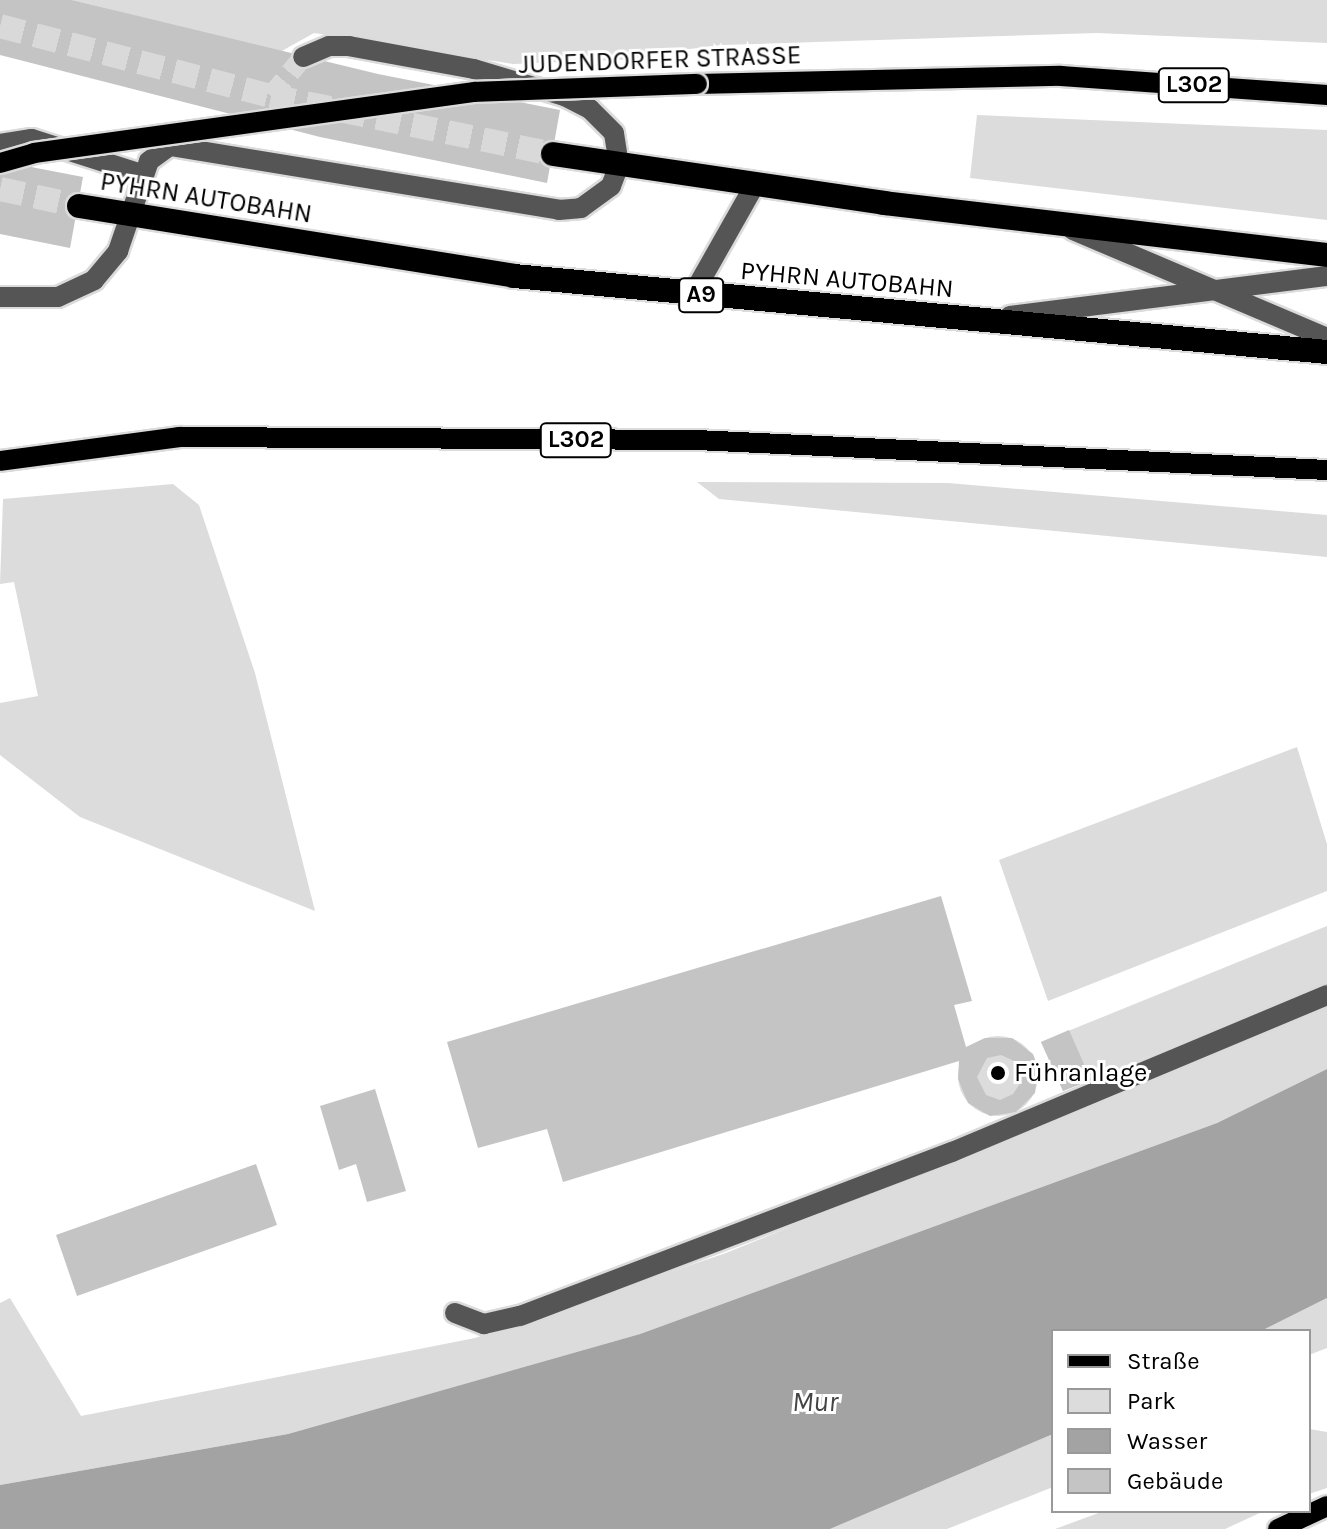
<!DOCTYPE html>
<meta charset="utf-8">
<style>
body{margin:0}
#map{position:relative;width:1327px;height:1529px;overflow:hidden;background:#fff;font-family:Karla,sans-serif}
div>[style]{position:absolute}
.green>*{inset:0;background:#dcdcdc}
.round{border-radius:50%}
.water>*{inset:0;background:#a3a3a3}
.building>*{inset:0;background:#c4c4c4}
.minor-tunnel>*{height:20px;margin-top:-10px;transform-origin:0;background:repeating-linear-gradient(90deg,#d9d9d9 0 20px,transparent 0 30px)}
.highway-tunnel>*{height:24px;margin-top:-12px;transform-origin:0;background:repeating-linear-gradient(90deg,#d9d9d9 0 24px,transparent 0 36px)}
.roads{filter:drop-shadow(2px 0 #dbdbdb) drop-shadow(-2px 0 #dbdbdb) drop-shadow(0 2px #dbdbdb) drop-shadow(0 -2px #dbdbdb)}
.minor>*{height:20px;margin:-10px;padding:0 10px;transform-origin:10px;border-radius:10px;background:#555}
.major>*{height:20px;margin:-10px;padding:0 10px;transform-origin:10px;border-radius:10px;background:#000}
.highway>*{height:24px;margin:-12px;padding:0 12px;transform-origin:12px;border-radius:12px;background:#000}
.bridges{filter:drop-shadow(2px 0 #dbdbdb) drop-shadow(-2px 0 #dbdbdb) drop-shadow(0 2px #dbdbdb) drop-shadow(0 -2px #dbdbdb)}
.major-bridge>*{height:20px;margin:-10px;padding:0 10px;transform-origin:10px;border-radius:10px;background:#000}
.dots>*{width:22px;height:22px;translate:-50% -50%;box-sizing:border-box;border:4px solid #fff;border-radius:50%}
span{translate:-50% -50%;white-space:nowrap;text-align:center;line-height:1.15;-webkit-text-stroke:6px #fff;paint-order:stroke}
.shield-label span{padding:2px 6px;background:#fff;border:2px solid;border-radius:6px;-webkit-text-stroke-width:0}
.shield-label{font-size:24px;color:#000;font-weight:700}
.street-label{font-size:26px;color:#000}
.poi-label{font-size:26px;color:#000}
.left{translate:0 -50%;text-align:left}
.water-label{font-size:28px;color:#444;font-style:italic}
.legend{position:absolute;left:1051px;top:1329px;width:260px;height:184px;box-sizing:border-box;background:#fff;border:2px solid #999;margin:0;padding:10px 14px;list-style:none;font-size:24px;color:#000}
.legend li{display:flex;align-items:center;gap:16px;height:40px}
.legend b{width:40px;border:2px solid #999}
</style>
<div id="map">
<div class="green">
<div style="clip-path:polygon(72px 0,1327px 0,1327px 43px,1097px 33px,722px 45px,641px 55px,640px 59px,513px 64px,314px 33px,280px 52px)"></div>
<div style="clip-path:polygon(977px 115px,1327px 130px,1327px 220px,970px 178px)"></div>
<div style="clip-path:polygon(697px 482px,948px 483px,1327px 515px,1327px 557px,719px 499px)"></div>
<div style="clip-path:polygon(173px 484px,199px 505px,255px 673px,315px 911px,80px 817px,0 755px,0 703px,38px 696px,14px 582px,0 584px,3px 499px)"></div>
<div style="clip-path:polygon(1297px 747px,1327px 844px,1327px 891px,1048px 1001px,999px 860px)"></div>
<div style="clip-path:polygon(1327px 926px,1327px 984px,1063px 1091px,1041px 1042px)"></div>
<div style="clip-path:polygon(1327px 1008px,1327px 1069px,1217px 1123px,640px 1334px,288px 1434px,0 1485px,0 1303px,10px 1298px,81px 1416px,475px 1338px,726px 1253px)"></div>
<div class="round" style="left:958px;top:1036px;width:80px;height:80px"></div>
<div style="clip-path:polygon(1327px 1298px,1327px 1348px,1309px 1355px,1309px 1331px,1261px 1331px)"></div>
<div style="clip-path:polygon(1309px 1429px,1327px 1432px,1327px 1488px,1309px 1494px)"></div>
<div style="clip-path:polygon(1053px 1434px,1053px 1487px,947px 1529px,830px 1529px)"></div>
<div style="clip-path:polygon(1104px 1511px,1264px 1511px,1225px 1529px,1055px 1529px)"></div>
</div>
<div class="water">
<div style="clip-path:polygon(1327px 1069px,1327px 1298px,1261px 1331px,1053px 1331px,1053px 1434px,830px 1529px,0 1529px,0 1485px,288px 1434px,640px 1334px,1217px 1123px)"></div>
</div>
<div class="building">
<div style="clip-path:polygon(0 0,72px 0,378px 74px,560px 110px,547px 183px,320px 137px,0 55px)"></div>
<div style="clip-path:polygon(0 161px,83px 177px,70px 248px,0 234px)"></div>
<div style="clip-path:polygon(evenodd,941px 896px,972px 1001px,954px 1005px,966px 1047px,985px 1038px,1012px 1038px,1033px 1054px,1038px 1067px,1035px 1093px,1016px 1112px,990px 1116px,968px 1103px,958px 1079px,959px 1061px,563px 1182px,547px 1129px,478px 1148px,447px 1042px,941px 896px,1001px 1055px,1014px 1061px,1021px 1082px,1013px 1094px,1000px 1100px,986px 1095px,977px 1077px,987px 1058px,1001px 1055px)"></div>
<div style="clip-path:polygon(1069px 1030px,1091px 1080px,1063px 1091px,1041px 1042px)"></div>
<div style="clip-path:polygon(375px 1089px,406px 1191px,367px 1202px,356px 1164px,339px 1170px,320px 1106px)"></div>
<div style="clip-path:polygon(256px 1164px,277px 1225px,77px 1296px,56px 1235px)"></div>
</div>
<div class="minor-tunnel">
<div style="left:271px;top:96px;width:50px;rotate:-50.6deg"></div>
</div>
<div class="highway-tunnel">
<div style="left:0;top:26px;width:280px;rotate:14.5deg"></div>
<div style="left:271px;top:96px;width:288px;rotate:11.6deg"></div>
<div style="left:0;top:189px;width:81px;rotate:12.1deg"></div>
</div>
<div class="roads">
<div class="minor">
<div style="left:0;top:144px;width:32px;rotate:-9deg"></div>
<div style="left:32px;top:139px;width:115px;rotate:17.7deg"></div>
<div style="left:1073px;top:230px;width:276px;rotate:23deg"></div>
<div style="left:693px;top:294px;width:124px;rotate:-60.5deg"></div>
<div style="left:0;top:297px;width:58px"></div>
<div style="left:58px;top:297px;width:40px;rotate:-25deg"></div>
<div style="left:94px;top:280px;width:38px;rotate:-50deg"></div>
<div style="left:118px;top:251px;width:95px;rotate:-71deg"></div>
<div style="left:149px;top:161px;width:26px;rotate:-36deg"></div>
<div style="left:170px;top:146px;width:394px;rotate:9.3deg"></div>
<div style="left:559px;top:210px;width:22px;rotate:-5deg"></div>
<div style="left:581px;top:208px;width:37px;rotate:-36deg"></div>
<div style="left:611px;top:186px;width:22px;rotate:-69deg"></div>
<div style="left:619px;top:165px;width:32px;rotate:-99deg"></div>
<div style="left:614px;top:133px;width:34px;rotate:-135deg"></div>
<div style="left:590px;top:109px;width:29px;rotate:-153deg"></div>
<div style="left:564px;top:96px;width:94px;rotate:-163.3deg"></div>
<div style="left:474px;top:69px;width:127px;rotate:-169.6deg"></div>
<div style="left:349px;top:46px;width:20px;rotate:180deg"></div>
<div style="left:329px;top:46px;width:28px;rotate:157deg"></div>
<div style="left:1010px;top:316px;width:320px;rotate:-7.2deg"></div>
<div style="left:455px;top:1313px;width:31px;rotate:21deg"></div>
<div style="left:484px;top:1324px;width:37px;rotate:-13deg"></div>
<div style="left:520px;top:1316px;width:462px;rotate:-20.8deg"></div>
<div style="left:952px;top:1152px;width:407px;rotate:-22.7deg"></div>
</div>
<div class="major">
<div style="left:697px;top:84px;width:364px;rotate:-1.3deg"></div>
<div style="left:1061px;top:76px;width:267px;rotate:4.1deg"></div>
<div style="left:0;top:461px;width:181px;rotate:-7.6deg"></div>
<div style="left:179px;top:437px;width:517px;rotate:0.33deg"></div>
<div style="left:696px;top:440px;width:632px;rotate:2.72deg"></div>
<div style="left:1278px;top:1529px;width:54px;rotate:-25.1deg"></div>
</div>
<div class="highway">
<div style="left:553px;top:154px;width:335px;rotate:8.4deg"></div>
<div style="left:884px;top:203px;width:446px;rotate:6.7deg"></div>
<div style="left:79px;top:206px;width:441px;rotate:9.1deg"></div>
<div style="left:514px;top:276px;width:817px;rotate:5.34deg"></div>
</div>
</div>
<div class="bridges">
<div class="major-bridge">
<div style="left:0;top:163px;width:35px;rotate:-16deg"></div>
<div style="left:34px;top:153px;width:445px;rotate:-7.9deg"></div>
<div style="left:475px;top:92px;width:222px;rotate:-2.1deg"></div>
</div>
</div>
<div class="dots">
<div style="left:998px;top:1073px;background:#000"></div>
</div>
<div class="shield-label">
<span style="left:1194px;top:85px">L302</span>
<span style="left:701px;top:295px">A9</span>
<span style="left:576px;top:440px">L302</span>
</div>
<div class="street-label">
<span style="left:660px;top:60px;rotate:-2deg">JUDENDORFER STRASSE</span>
<span style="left:206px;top:198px;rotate:9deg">PYHRN AUTOBAHN</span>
<span style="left:847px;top:280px;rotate:5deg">PYHRN AUTOBAHN</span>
</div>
<div class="poi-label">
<span class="left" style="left:1014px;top:1073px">Führanlage</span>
</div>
<div class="water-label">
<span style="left:815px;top:1402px">Mur</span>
</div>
<ul class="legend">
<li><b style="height:10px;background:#000"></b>Straße</li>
<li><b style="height:22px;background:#dcdcdc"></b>Park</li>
<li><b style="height:22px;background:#a3a3a3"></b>Wasser</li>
<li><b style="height:22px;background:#c4c4c4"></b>Gebäude</li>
</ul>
</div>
